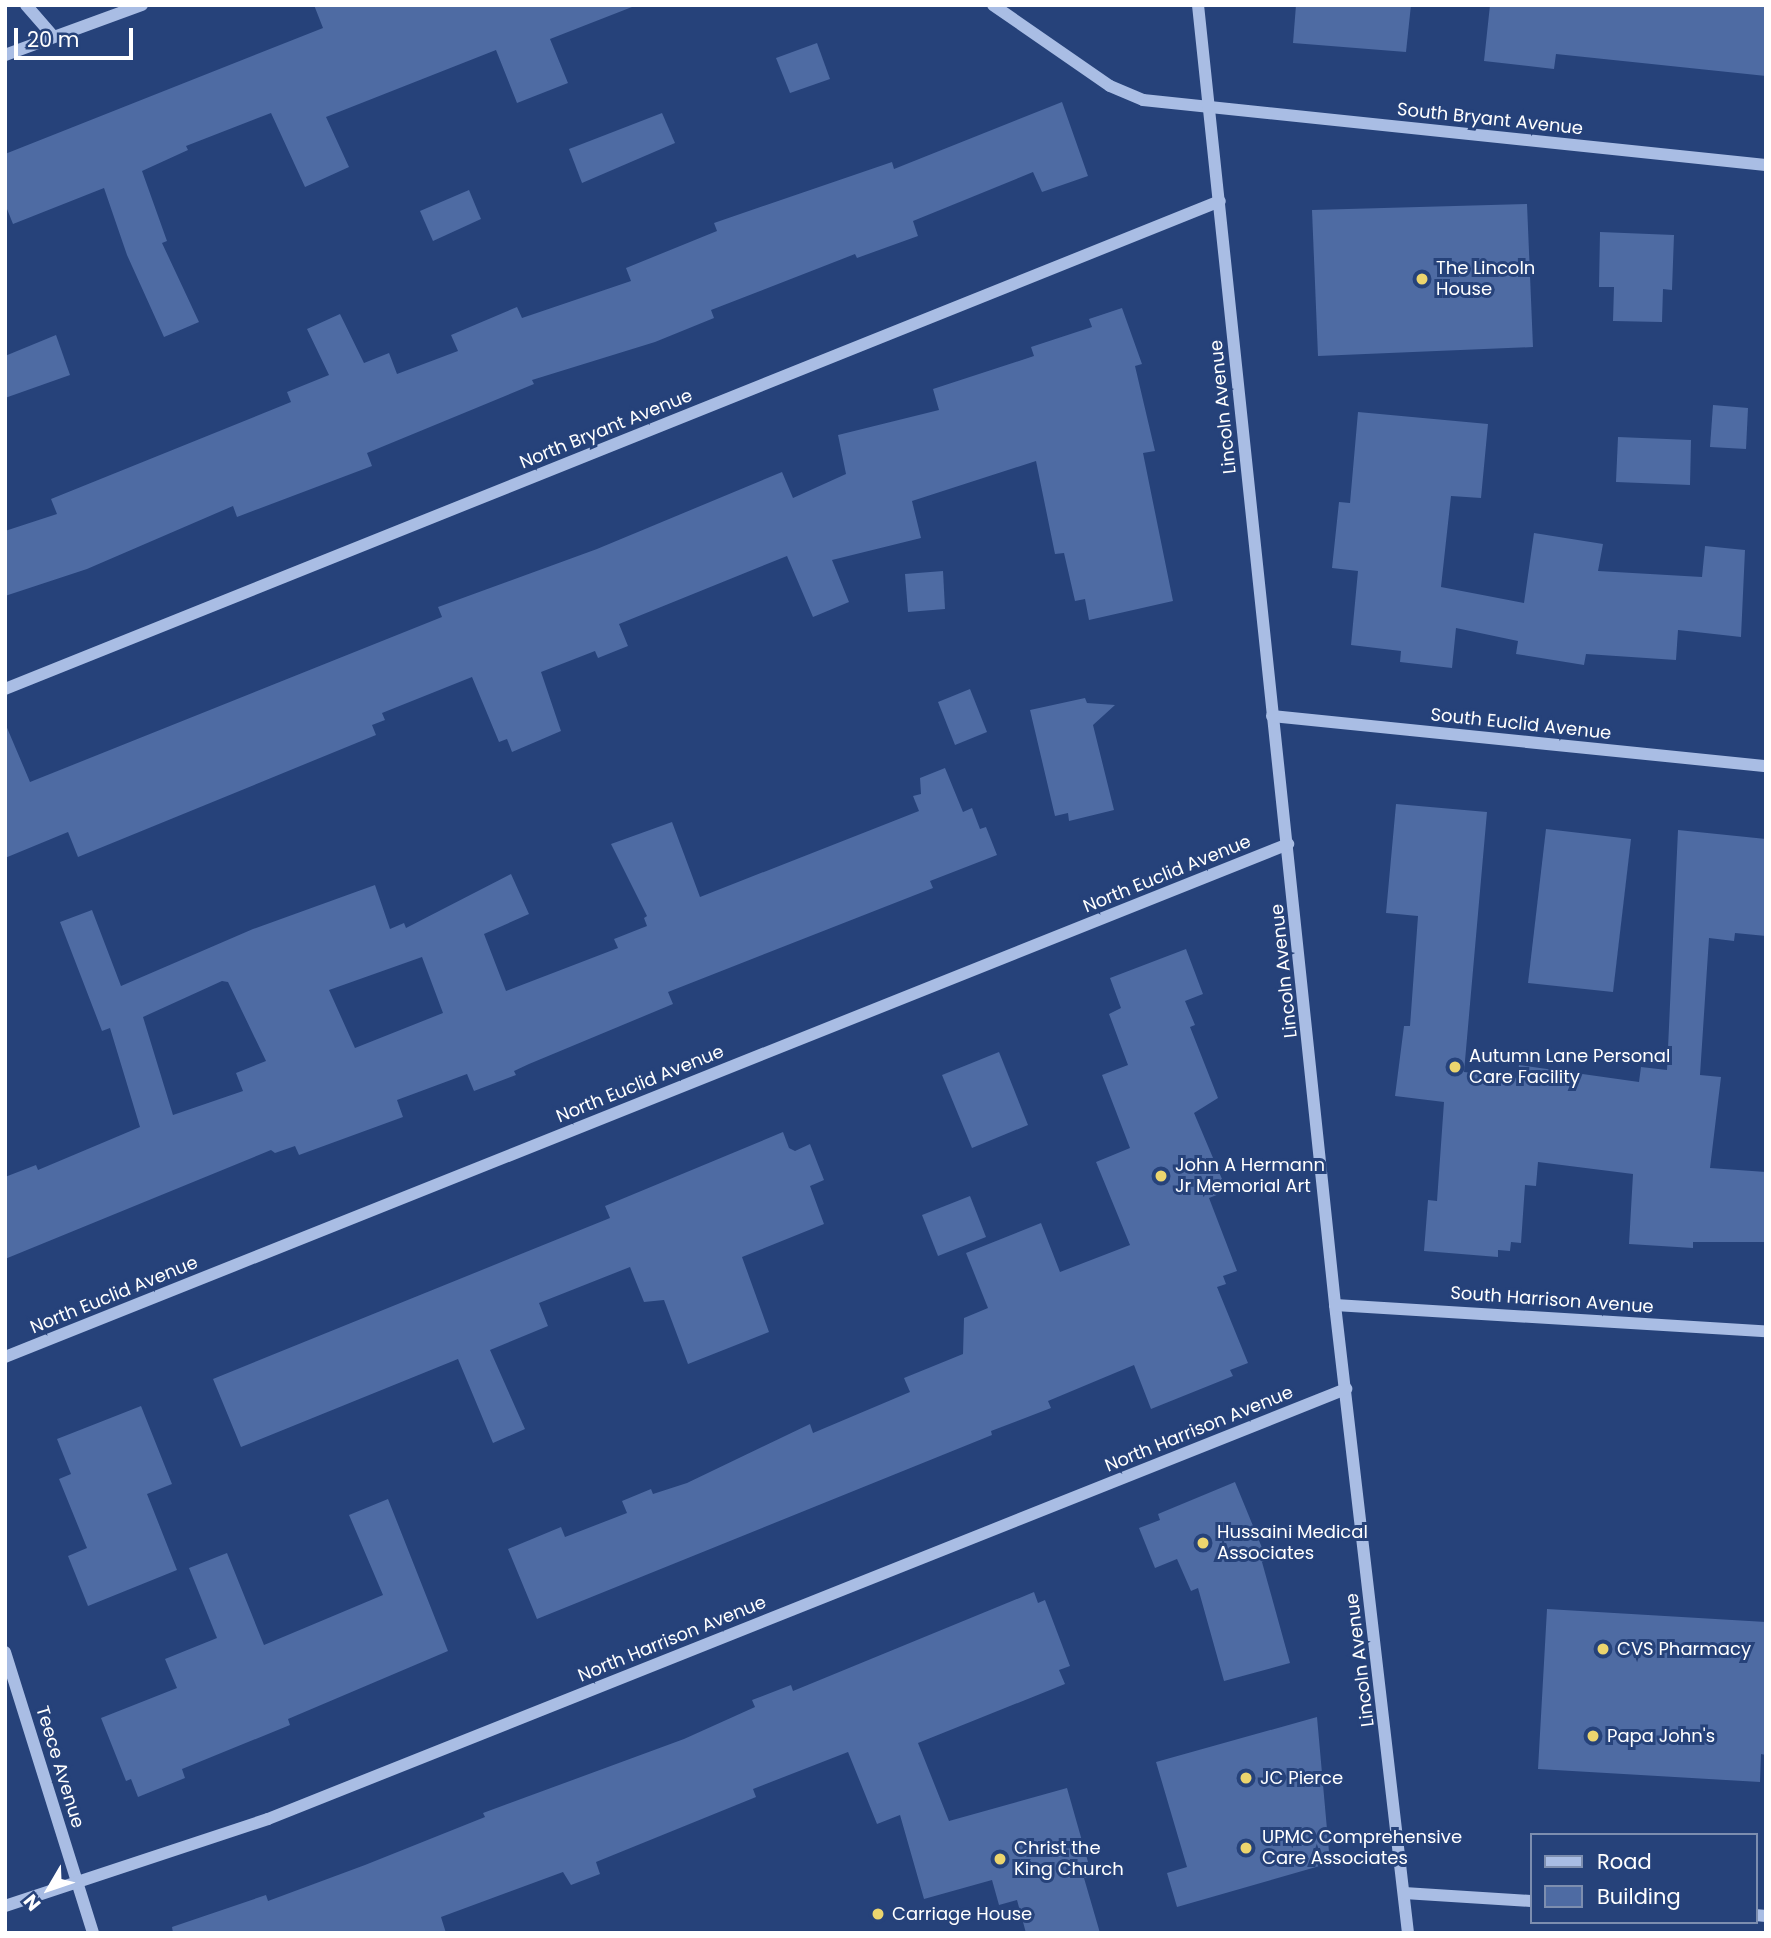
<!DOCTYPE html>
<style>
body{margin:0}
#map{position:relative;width:1771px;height:1938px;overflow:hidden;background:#26427a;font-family:Poppins,sans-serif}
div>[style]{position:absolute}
.building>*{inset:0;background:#4e6ba3}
.minor>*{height:12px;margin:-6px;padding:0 6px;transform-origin:6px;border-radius:6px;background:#a9bde4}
.dots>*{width:19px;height:19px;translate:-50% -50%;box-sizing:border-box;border:4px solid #26427a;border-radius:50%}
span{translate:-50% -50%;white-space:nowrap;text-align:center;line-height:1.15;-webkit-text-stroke:6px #26427a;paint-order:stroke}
.street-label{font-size:18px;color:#fff}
.poi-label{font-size:18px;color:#fff}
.left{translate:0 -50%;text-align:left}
.frame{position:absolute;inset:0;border:7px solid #fff;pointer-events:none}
.legend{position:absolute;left:1530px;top:1833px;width:228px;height:91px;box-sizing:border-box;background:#26427a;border:2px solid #7d8eaf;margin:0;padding:9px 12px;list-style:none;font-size:21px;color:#fff}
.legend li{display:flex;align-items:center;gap:14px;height:35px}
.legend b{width:35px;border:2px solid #7d8eaf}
.north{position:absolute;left:14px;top:1854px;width:70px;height:70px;-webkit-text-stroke:5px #26427a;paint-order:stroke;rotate:231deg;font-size:19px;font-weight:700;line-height:28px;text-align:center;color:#fff}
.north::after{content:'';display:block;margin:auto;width:24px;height:32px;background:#fff;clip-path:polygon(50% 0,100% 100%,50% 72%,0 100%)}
.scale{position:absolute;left:14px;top:28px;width:119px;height:32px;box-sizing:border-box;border:4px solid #fff;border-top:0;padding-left:9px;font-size:21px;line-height:24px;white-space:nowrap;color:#fff;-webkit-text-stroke:5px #26427a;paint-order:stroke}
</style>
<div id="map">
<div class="building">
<div style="clip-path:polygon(314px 5px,632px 7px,550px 39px,568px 83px,517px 103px,496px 50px,326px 117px,349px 167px,305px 187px,271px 113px,186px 146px,188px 150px,142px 171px,167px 241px,162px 243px,199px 322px,164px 337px,127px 255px,104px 188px,13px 224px,5px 204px,5px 154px,323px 28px)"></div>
<div style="clip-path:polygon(1296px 5px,1411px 5px,1406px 52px,1293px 43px)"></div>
<div style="clip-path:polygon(1490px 5px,1766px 5px,1766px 76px,1556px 54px,1554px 69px,1484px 61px)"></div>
<div style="clip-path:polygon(817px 43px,830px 79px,790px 93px,776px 58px)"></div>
<div style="clip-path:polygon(1062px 102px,1088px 176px,1042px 192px,1033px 172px,913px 221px,918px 236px,857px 258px,855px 254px,711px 310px,714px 318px,655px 342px,532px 380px,534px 384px,367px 453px,372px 466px,237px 517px,233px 506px,87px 569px,5px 596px,5px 531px,57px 514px,51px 499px,291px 402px,287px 392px,329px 375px,307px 329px,340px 314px,364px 363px,389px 353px,397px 374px,458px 351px,451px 335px,517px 307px,522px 318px,631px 281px,626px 268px,717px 231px,714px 223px,892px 162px,894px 169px)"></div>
<div style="clip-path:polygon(662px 113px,675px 143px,582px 183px,569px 149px)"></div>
<div style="clip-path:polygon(469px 190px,481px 219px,433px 241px,420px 211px)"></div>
<div style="clip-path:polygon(1527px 204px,1533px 347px,1318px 356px,1312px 210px)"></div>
<div style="clip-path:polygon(1600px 232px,1674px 235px,1672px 290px,1663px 289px,1662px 322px,1613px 321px,1614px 287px,1599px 287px)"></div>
<div style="clip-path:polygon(1122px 308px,1142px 364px,1135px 366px,1155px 451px,1143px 453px,1173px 601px,1089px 620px,1085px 599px,1075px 601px,1064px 553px,1055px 554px,1036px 461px,912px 501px,921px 538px,832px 560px,849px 602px,813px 617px,787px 556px,619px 624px,628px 646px,598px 658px,595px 651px,541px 672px,561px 731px,512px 752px,507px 739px,499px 742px,472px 677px,382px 713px,385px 720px,372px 725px,376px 735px,78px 857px,68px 832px,5px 858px,5px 723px,30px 782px,442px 617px,438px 607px,597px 549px,782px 472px,793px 498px,846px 474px,838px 435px,939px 410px,933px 389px,1034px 356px,1031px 347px,1092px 327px,1089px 319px)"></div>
<div style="clip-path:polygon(56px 335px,70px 375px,5px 398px,5px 356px)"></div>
<div style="clip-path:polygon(1713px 405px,1748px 408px,1746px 449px,1710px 447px)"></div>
<div style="clip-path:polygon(1358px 412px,1488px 424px,1481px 498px,1451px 496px,1441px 587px,1524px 603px,1534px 533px,1603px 544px,1598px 571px,1702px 577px,1705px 546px,1745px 550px,1741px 637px,1678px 630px,1676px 660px,1586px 654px,1584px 665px,1516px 654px,1518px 641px,1456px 628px,1452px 668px,1400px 662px,1401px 651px,1351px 645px,1358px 571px,1332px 568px,1339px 502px,1350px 503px)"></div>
<div style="clip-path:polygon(1618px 437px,1691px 440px,1690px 485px,1616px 482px)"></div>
<div style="clip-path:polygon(943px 571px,945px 609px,908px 612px,905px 574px)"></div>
<div style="clip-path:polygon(970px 689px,987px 732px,955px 745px,938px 702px)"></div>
<div style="clip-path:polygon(1085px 698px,1087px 703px,1115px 705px,1093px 725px,1114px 810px,1069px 821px,1068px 813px,1055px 816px,1030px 710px)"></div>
<div style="clip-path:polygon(evenodd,945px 768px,963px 812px,972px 808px,980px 829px,986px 827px,997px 855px,930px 881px,933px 888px,668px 992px,673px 1004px,529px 1064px,514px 1071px,516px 1075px,474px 1091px,467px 1074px,397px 1100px,403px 1117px,299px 1155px,295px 1146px,275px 1153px,271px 1150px,5px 1259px,5px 1177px,36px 1165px,38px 1170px,140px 1127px,110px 1028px,102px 1031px,60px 922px,92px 910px,121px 986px,253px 929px,375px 885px,390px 929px,404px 923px,406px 928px,511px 874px,529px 914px,484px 934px,506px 991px,618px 948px,614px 939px,647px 926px,644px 918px,647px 916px,611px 844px,672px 822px,700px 897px,919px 811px,913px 796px,921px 794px,920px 778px,945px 768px,422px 957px,443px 1013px,355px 1048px,329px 990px,422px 957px,945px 768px,222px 981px,228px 982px,266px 1061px,236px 1073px,243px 1091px,173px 1115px,143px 1017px,222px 981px)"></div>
<div style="clip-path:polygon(1396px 804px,1487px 812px,1464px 1072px,1517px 1078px,1519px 1065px,1639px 1082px,1641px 1067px,1667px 1070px,1678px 830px,1766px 839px,1766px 936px,1735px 933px,1734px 941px,1709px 938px,1700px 1075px,1721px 1077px,1710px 1168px,1766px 1172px,1766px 1242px,1693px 1242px,1693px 1248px,1629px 1244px,1633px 1174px,1538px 1162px,1536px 1186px,1525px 1185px,1521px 1243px,1511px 1242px,1510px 1251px,1498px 1250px,1498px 1257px,1424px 1251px,1428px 1200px,1437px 1201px,1444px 1102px,1395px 1096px,1404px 1026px,1410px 1026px,1418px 916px,1386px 913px)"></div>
<div style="clip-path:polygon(1546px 829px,1631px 839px,1613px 992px,1528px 983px)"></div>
<div style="clip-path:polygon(1186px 949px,1203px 994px,1185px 1001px,1195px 1025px,1190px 1027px,1218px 1098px,1194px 1113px,1227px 1191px,1209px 1198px,1237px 1271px,1223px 1276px,1226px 1284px,1217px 1287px,1248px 1363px,1230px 1370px,1233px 1376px,1151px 1409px,1134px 1365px,1048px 1401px,1051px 1408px,991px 1431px,992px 1435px,537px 1619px,508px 1549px,561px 1527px,565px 1537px,627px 1513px,622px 1501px,651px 1489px,653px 1494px,687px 1483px,810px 1424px,813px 1433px,910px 1392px,904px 1378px,963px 1354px,964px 1318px,988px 1308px,966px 1253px,1041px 1223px,1060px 1272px,1130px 1245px,1096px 1162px,1130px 1148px,1102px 1075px,1128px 1065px,1109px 1014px,1121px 1008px,1110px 978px)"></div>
<div style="clip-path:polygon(999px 1052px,1028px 1125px,972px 1148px,942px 1075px)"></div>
<div style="clip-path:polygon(783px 1132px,789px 1148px,795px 1151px,810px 1144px,824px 1180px,810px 1186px,824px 1224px,742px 1257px,769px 1332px,688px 1364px,664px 1300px,644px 1302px,630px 1267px,539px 1303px,548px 1326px,490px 1350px,525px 1429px,493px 1443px,458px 1359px,241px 1447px,213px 1379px,610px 1218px,605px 1206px)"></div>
<div style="clip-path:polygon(970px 1196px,986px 1237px,938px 1256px,922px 1215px)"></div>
<div style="clip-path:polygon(141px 1406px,172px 1484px,147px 1494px,177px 1570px,88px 1606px,68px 1556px,87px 1548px,59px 1479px,71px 1474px,57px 1439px)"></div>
<div style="clip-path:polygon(1235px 1482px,1267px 1560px,1262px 1562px,1290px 1663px,1224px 1681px,1198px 1588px,1191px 1591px,1177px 1559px,1155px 1568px,1139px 1528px,1160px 1520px,1158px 1514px)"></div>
<div style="clip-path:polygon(388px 1499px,448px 1651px,288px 1719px,290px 1725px,182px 1769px,185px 1778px,138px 1797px,131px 1779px,126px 1781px,101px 1718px,177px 1688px,165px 1659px,217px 1638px,189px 1568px,227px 1553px,264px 1645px,383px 1595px,349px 1515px)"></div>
<div style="clip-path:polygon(1034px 1592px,1038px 1603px,1045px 1600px,1070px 1666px,1059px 1670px,1065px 1684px,918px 1743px,949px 1821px,1067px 1788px,1092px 1876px,1084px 1878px,1100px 1933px,1026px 1933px,1017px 1900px,999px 1905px,992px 1880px,924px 1899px,900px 1815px,877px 1824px,848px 1752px,753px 1789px,756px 1797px,596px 1862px,600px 1874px,571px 1885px,563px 1872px,441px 1917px,446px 1933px,173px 1933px,172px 1927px,266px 1895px,268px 1901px,365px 1865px,485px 1817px,483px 1813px,684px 1739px,755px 1707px,752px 1700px,791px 1685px,793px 1691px)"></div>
<div style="clip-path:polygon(1547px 1609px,1766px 1622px,1766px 1755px,1761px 1754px,1760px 1782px,1538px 1769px)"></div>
<div style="clip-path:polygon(1317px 1717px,1330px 1863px,1177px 1907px,1167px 1873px,1187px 1867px,1156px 1762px)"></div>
</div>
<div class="minor">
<div style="left:26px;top:5px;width:40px;rotate:49deg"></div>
<div style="left:993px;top:5px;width:142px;rotate:34.7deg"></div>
<div style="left:1110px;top:86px;width:36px;rotate:23deg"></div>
<div style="left:1143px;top:100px;width:626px;rotate:5.96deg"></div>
<div style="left:1198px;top:5px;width:1307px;rotate:83.98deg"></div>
<div style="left:1335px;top:1305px;width:632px;rotate:83.37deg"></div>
<div style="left:5px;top:55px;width:146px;rotate:-20.1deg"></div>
<div style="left:5px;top:689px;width:1309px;rotate:-21.88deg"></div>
<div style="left:1272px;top:716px;width:497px;rotate:5.8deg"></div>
<div style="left:1335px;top:1305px;width:432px;rotate:3.5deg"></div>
<div style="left:5px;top:1357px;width:1382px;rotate:-21.79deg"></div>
<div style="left:5px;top:1652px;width:294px;rotate:72.6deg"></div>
<div style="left:1404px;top:1893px;width:127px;rotate:3.6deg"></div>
<div style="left:5px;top:1906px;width:277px;rotate:-18.3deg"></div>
<div style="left:268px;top:1819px;width:1161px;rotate:-21.75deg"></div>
<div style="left:1755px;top:1915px;width:11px;rotate:5deg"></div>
</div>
<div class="dots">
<div style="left:1422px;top:279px;background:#ecd56e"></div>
<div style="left:1455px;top:1067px;background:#ecd56e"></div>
<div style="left:1161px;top:1176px;background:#ecd56e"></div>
<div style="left:1203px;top:1543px;background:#ecd56e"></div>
<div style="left:1603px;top:1649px;background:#ecd56e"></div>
<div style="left:1593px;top:1736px;background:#ecd56e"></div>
<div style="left:1246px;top:1778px;background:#ecd56e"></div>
<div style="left:1246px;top:1848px;background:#ecd56e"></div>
<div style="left:1000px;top:1859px;background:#ecd56e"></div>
<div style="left:878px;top:1914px;background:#ecd56e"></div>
</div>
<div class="street-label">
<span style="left:1490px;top:119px;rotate:6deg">South Bryant Avenue</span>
<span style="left:1223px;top:407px;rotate:-96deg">Lincoln Avenue</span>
<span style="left:606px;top:429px;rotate:-22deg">North Bryant Avenue</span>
<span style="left:1521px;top:724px;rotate:6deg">South Euclid Avenue</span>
<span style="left:1167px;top:874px;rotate:-22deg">North Euclid Avenue</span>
<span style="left:1284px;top:971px;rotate:-96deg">Lincoln Avenue</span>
<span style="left:640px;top:1084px;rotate:-22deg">North Euclid Avenue</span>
<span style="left:114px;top:1295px;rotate:-22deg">North Euclid Avenue</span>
<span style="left:1552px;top:1300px;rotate:4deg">South Harrison Avenue</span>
<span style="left:1199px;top:1429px;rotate:-22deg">North Harrison Avenue</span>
<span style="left:672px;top:1639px;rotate:-22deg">North Harrison Avenue</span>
<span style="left:1360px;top:1660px;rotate:-97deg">Lincoln Avenue</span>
<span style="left:60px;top:1767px;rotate:73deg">Teece Avenue</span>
</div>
<div class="poi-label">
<span class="left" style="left:1436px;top:279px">The Lincoln<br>House</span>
<span class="left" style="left:1469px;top:1067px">Autumn Lane Personal<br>Care Facility</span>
<span class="left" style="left:1175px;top:1176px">John A Hermann<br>Jr Memorial Art</span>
<span class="left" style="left:1217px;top:1543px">Hussaini Medical<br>Associates</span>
<span class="left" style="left:1617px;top:1649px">CVS Pharmacy</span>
<span class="left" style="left:1607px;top:1736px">Papa John's</span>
<span class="left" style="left:1260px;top:1778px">JC Pierce</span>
<span class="left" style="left:1262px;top:1848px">UPMC Comprehensive<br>Care Associates</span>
<span class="left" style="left:1014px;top:1859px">Christ the<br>King Church</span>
<span class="left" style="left:892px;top:1914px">Carriage House</span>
</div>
<div class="frame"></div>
<ul class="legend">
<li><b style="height:9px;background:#a9bde4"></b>Road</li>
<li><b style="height:19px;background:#4e6ba3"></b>Building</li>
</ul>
<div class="north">N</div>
<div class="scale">20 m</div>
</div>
